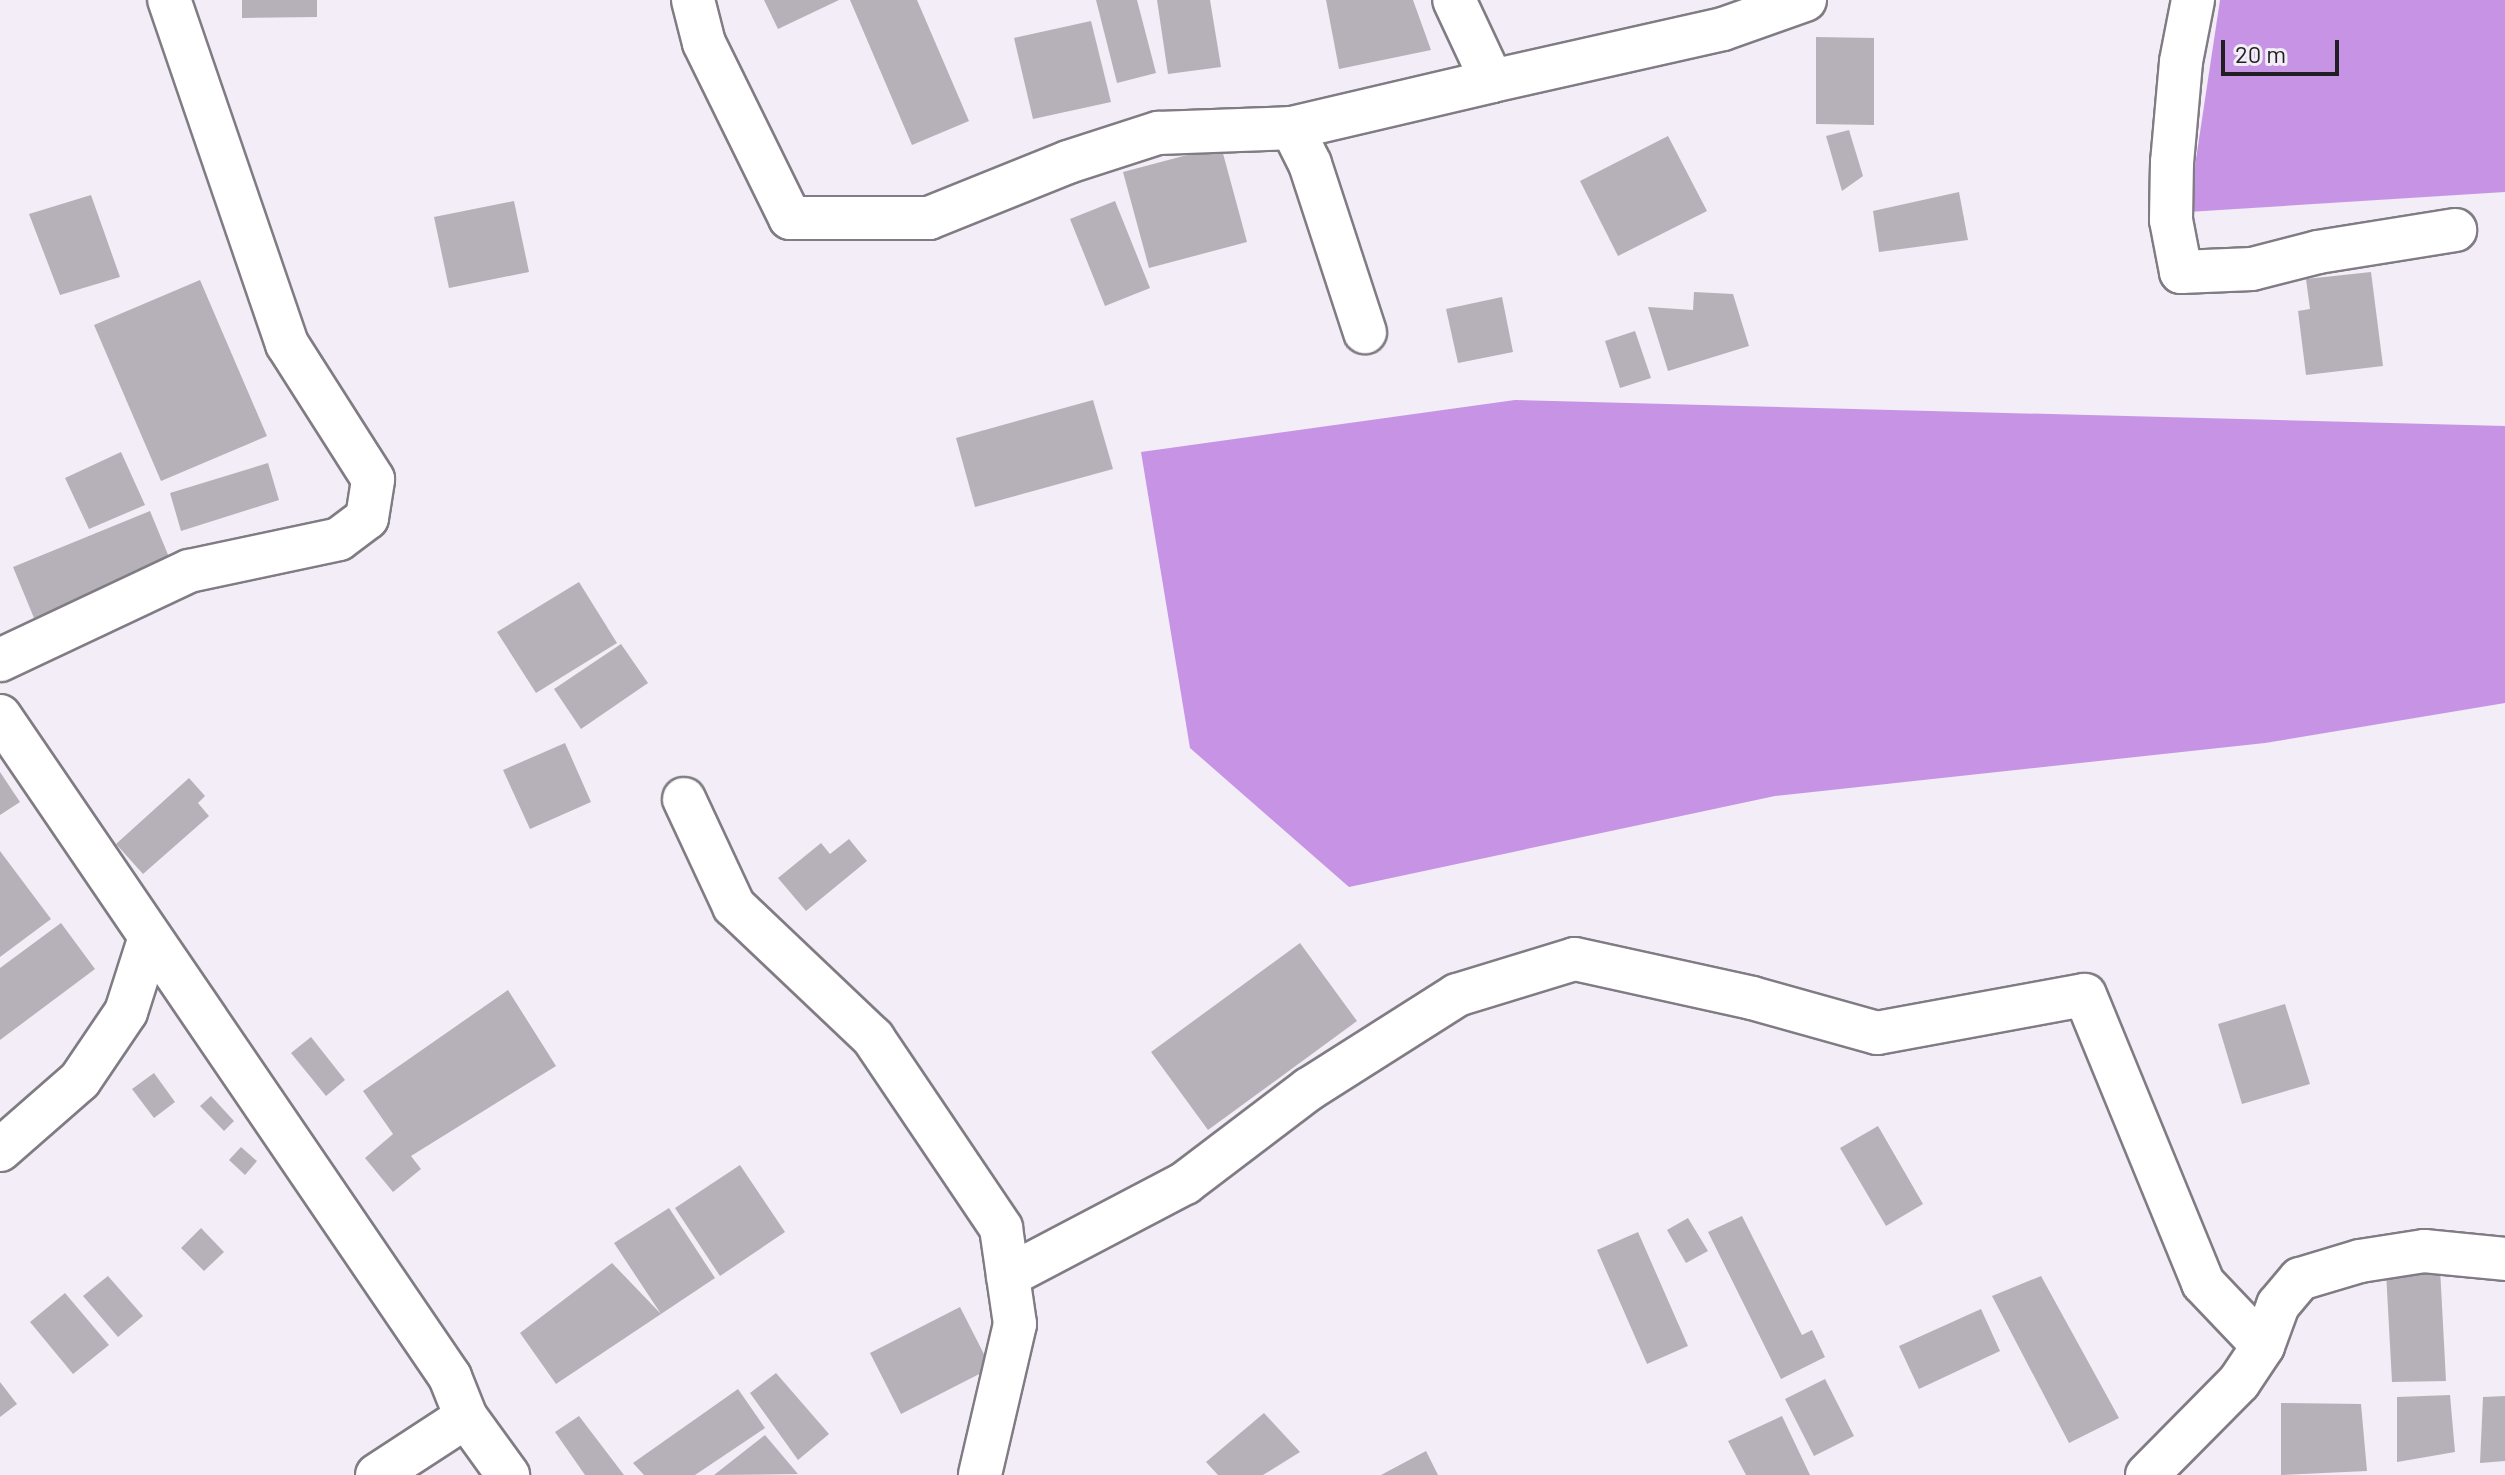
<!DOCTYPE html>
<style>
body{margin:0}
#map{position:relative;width:2505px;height:1475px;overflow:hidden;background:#f2edf6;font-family:Barlow,sans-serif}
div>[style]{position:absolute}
.forest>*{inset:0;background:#c794e5}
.building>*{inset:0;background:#b6b1b9}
.roads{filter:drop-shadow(2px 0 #817c84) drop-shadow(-2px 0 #817c84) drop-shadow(0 2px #817c84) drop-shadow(0 -2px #817c84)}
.street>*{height:42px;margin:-21px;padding:0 21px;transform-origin:21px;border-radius:21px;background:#fff}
span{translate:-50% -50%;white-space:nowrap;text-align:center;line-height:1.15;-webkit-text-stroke:7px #f2edf6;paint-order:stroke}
.scale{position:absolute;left:2221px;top:40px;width:118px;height:36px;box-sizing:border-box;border:4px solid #211f22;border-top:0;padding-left:10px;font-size:24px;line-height:28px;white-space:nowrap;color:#211f22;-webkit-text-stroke:6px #f2edf6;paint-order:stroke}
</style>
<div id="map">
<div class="forest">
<div style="clip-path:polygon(2220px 0,2505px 0,2505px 192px,2188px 212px)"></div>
<div style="clip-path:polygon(1515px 400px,2505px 426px,2505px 703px,2265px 743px,1775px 796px,1349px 887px,1190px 748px,1141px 452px)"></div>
</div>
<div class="building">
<div style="clip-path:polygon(242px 0,317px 0,317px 17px,242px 18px)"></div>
<div style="clip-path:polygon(764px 0,839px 0,778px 29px)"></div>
<div style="clip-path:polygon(850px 0,917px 0,969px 121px,912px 145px)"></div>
<div style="clip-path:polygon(1096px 0,1137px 0,1156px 73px,1117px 83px)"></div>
<div style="clip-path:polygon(1157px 0,1210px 0,1221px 67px,1168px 74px)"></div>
<div style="clip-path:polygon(1326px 0,1413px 0,1431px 50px,1339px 69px)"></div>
<div style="clip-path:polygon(1091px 21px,1111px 102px,1033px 119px,1014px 38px)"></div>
<div style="clip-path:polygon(1816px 37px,1874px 38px,1874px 125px,1816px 124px)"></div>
<div style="clip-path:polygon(1849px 130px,1863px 176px,1842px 191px,1826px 136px)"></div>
<div style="clip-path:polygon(1668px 136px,1707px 211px,1618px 256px,1580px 181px)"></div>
<div style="clip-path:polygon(1221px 146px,1247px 242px,1149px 268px,1123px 172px)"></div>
<div style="clip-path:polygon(1959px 192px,1968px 240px,1879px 252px,1873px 211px)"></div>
<div style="clip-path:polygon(91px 195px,120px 277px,60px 295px,29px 214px)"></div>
<div style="clip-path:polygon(514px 201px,529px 272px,449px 288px,434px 217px)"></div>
<div style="clip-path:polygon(1115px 201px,1150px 288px,1105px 306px,1070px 219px)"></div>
<div style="clip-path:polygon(2371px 272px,2383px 366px,2306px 375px,2298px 311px,2310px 309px,2306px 279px)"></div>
<div style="clip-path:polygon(200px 280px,267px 436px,161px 481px,94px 325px)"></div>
<div style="clip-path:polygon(1694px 292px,1733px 294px,1749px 346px,1668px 371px,1648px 307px,1693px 310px)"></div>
<div style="clip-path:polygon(1502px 297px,1513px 352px,1458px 363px,1446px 309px)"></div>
<div style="clip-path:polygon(1635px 331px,1651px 378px,1620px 388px,1605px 341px)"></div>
<div style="clip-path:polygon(1093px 400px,1113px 469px,975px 507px,956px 438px)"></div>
<div style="clip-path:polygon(121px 452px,145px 505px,89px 529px,65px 478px)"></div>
<div style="clip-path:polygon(268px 463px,279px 500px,181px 531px,170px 493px)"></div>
<div style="clip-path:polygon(150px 511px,171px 562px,34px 618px,13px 567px)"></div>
<div style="clip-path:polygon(579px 582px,617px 643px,536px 693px,497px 632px)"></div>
<div style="clip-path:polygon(621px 644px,648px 683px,581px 729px,554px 689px)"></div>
<div style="clip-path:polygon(565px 743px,591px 802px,530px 829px,503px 770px)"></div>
<div style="clip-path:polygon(0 772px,20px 802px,0 815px)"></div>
<div style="clip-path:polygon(189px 778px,205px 796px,198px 803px,209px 816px,143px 874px,116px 844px)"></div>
<div style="clip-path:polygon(849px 839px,867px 861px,806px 911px,778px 878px,821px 843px,830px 854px)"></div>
<div style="clip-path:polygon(0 851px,51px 919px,0 957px)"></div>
<div style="clip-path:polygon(61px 923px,95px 969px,0 1040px,0 968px)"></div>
<div style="clip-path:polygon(1300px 943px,1357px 1021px,1208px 1130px,1151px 1052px)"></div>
<div style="clip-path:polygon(508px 990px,556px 1066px,411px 1156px,421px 1169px,393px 1192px,365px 1158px,393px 1134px,363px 1091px)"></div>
<div style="clip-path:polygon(2285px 1004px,2310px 1084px,2242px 1104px,2218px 1024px)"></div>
<div style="clip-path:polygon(311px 1037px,345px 1080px,326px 1096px,291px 1053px)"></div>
<div style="clip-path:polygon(154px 1073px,175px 1102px,154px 1118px,132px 1089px)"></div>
<div style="clip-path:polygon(211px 1096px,234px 1121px,224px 1131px,200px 1106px)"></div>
<div style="clip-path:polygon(1878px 1126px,1923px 1204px,1886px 1226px,1840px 1148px)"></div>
<div style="clip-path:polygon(241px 1147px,257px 1161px,245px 1175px,229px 1160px)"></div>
<div style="clip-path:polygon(740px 1165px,785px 1232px,720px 1276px,675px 1208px)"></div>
<div style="clip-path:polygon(669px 1208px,715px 1278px,556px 1384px,520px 1333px,612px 1263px,661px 1314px,614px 1243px)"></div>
<div style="clip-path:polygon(1742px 1216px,1802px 1335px,1812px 1330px,1825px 1357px,1781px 1379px,1708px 1232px)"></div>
<div style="clip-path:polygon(1688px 1218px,1708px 1251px,1686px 1263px,1667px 1230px)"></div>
<div style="clip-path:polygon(201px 1228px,224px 1252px,204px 1271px,181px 1248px)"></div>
<div style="clip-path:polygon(1638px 1232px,1688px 1346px,1647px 1364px,1597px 1250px)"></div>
<div style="clip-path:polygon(2440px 1268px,2446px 1381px,2392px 1382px,2386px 1272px)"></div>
<div style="clip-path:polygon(108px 1276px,143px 1316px,118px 1337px,83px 1296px)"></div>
<div style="clip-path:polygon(2041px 1276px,2119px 1418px,2069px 1443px,1992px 1296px)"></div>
<div style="clip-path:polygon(65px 1293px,109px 1345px,73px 1374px,30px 1322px)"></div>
<div style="clip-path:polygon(960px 1307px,991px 1368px,901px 1414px,870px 1353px)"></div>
<div style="clip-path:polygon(1981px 1309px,2000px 1351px,1919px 1389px,1899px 1346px)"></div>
<div style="clip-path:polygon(776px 1373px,829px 1434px,798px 1460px,750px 1393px)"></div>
<div style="clip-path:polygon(1825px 1379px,1854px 1436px,1814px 1456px,1785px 1399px)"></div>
<div style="clip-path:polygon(0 1382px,17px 1404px,0 1417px)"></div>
<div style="clip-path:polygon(738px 1389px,765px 1428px,695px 1475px,644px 1475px,633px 1463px)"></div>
<div style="clip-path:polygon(2450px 1395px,2455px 1452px,2397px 1462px,2397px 1397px)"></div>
<div style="clip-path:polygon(2505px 1396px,2505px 1461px,2480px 1463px,2483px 1397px)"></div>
<div style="clip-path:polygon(2281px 1403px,2361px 1404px,2367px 1471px,2281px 1475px)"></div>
<div style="clip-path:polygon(1264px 1413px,1300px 1452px,1263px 1475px,1218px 1475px,1206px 1462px)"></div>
<div style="clip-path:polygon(579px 1416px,624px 1475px,585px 1475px,555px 1432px)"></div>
<div style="clip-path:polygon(1782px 1416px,1810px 1475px,1746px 1475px,1728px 1441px)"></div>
<div style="clip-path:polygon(765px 1435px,798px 1474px,714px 1475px)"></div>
<div style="clip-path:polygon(1426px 1451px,1438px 1475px,1381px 1475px)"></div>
</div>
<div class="roads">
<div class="street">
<div style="left:693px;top:0;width:44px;rotate:75.7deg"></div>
<div style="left:704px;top:43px;width:195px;rotate:63.8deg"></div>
<div style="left:790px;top:218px;width:139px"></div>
<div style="left:929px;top:218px;width:150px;rotate:-21.9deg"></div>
<div style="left:1068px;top:162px;width:95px;rotate:-17.9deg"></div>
<div style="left:1158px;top:133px;width:134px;rotate:-2.1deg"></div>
<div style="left:1292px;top:128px;width:205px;rotate:-13.2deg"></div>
<div style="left:1492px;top:81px;width:89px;rotate:-115.1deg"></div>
<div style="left:2193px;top:0;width:63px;rotate:101deg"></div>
<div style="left:2181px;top:62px;width:100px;rotate:95.1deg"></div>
<div style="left:2172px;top:162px;width:58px;rotate:91deg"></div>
<div style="left:2171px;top:220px;width:53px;rotate:79.1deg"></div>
<div style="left:2181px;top:272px;width:71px;rotate:-2.4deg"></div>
<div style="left:2252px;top:269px;width:68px;rotate:-14.4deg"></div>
<div style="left:2318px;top:252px;width:139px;rotate:-9.1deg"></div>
<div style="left:1492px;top:81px;width:237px;rotate:-12.7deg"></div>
<div style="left:1723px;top:29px;width:87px;rotate:-19.5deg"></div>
<div style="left:1292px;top:128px;width:40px;rotate:63.4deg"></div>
<div style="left:1310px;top:164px;width:177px;rotate:71.9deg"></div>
<div style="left:0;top:660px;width:209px;rotate:-25.2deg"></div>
<div style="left:189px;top:571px;width:153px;rotate:-12deg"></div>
<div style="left:339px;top:539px;width:35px;rotate:-37deg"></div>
<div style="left:367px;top:518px;width:39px;rotate:-81deg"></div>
<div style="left:373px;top:479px;width:160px;rotate:-122.5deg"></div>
<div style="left:287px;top:344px;width:364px;rotate:-108.9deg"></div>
<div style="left:0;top:716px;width:800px;rotate:55.75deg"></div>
<div style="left:450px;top:1377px;width:43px;rotate:68.2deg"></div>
<div style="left:466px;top:1417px;width:72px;rotate:54.1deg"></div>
<div style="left:684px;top:799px;width:118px;rotate:65deg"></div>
<div style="left:734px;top:906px;width:192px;rotate:43.5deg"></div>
<div style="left:873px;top:1038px;width:229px;rotate:56deg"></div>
<div style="left:1001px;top:1228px;width:97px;rotate:81.7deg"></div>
<div style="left:1015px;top:1324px;width:155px;rotate:103.1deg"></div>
<div style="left:0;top:1150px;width:106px;rotate:-41.2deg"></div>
<div style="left:80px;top:1080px;width:82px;rotate:-55.9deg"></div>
<div style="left:126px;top:1012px;width:76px;rotate:-72.3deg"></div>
<div style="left:1008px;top:1276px;width:200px;rotate:-27.7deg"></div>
<div style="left:1185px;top:1183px;width:156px;rotate:-37.2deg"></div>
<div style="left:1309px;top:1089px;width:175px;rotate:-32.4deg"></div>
<div style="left:1457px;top:995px;width:123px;rotate:-17deg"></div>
<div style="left:1575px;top:959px;width:181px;rotate:12.4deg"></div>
<div style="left:1752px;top:998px;width:130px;rotate:15.6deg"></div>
<div style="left:1877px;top:1033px;width:211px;rotate:-10.4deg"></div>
<div style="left:2085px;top:995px;width:311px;rotate:67.7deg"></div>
<div style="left:2203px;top:1283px;width:87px;rotate:46.4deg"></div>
<div style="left:377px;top:1475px;width:106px;rotate:-33.1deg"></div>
<div style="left:2147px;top:1475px;width:131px;rotate:-45.3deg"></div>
<div style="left:2239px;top:1382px;width:43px;rotate:-56.3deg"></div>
<div style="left:2263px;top:1346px;width:44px;rotate:-69.9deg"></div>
<div style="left:2278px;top:1305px;width:34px;rotate:-50deg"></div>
<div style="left:2300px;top:1279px;width:63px;rotate:-16.7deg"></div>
<div style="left:2360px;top:1261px;width:65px;rotate:-8.9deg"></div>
<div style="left:2424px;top:1251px;width:81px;rotate:5.6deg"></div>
</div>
</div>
<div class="scale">20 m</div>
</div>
